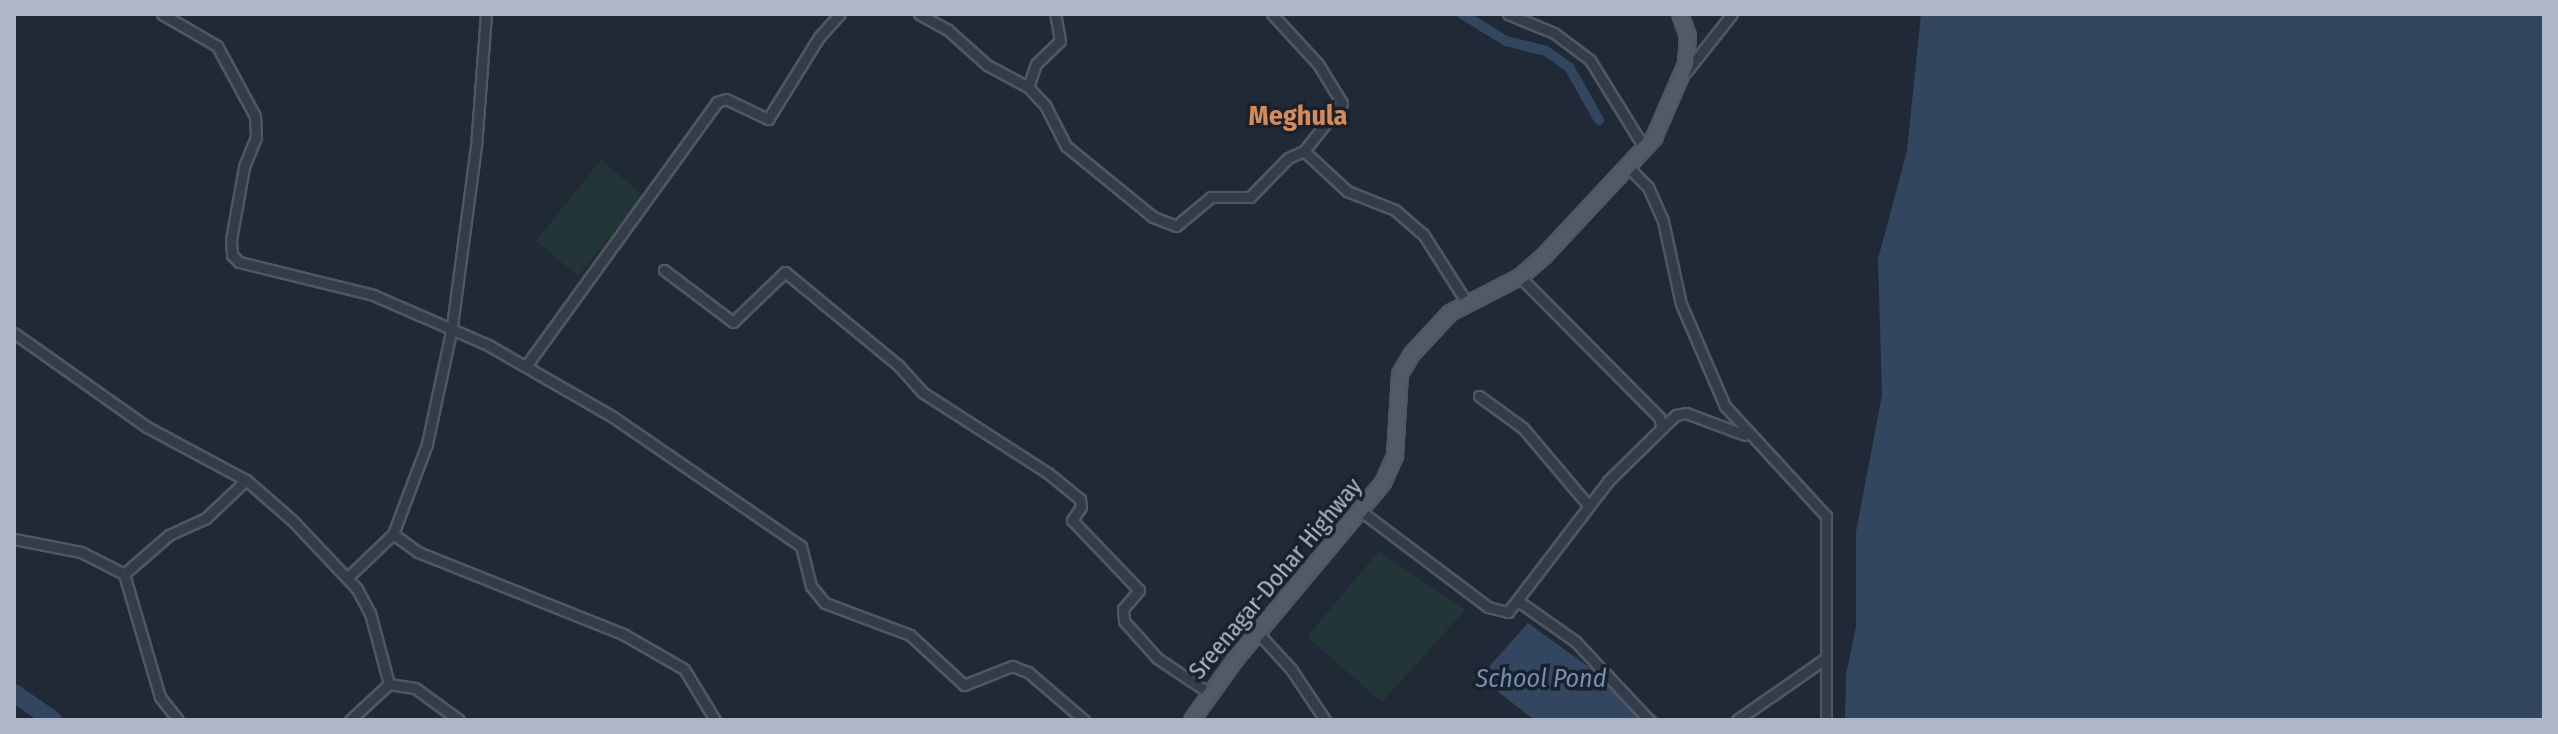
<!DOCTYPE html>
<style>
body{margin:0}
#map{position:relative;width:2558px;height:734px;overflow:hidden;background:#202a37;font-family:"Fira Sans Condensed",sans-serif}
div>[style]{position:absolute}
.green>*{inset:0;background:#223638}
.water>*{inset:0;background:#33465f}
.canal>*{height:10px;margin:-5px;padding:0 5px;transform-origin:5px;border-radius:5px;background:#33465f}
.river>*{height:18px;margin:-9px;padding:0 9px;transform-origin:9px;border-radius:9px;background:#33465f}
.roads{filter:drop-shadow(2px 0 #4e5763) drop-shadow(-2px 0 #4e5763) drop-shadow(0 2px #4e5763) drop-shadow(0 -2px #4e5763)}
.street>*{height:9px;margin:-4.5px;padding:0 4.5px;transform-origin:4.5px;border-radius:4.5px;background:#333c48}
.primary>*{height:14px;margin:-7px;padding:0 7px;transform-origin:7px;border-radius:7px;background:#515b68}
span{translate:-50% -50%;white-space:nowrap;text-align:center;line-height:1.15;-webkit-text-stroke:7px #19212c;paint-order:stroke}
.street-label{font-size:24px;color:#adb7c5}
.water-label{font-size:26px;color:#748ead;font-style:italic}
.quarter-label{font-size:28px;color:#d48b59;font-weight:700}
.frame{position:absolute;inset:0;border:16px solid #adb7c5;pointer-events:none}
</style>
<div id="map">
<div class="green">
<div style="clip-path:polygon(601px 160px,644px 196px,578px 276px,536px 241px)"></div>
<div style="clip-path:polygon(1379px 551px,1465px 610px,1382px 702px,1307px 637px)"></div>
</div>
<div class="water">
<div style="clip-path:polygon(1921px 14px,2544px 14px,2544px 720px,1845px 720px,1846px 675px,1856px 627px,1856px 532px,1882px 395px,1878px 259px,1907px 151px)"></div>
<div style="clip-path:polygon(1528px 623px,1662px 720px,1534px 720px,1480px 677px)"></div>
</div>
<div class="canal">
<div style="left:1462px;top:14px;width:52px;rotate:31.5deg"></div>
<div style="left:1506px;top:41px;width:41px;rotate:14deg"></div>
<div style="left:1546px;top:51px;width:28px;rotate:35deg"></div>
<div style="left:1569px;top:67px;width:61px;rotate:60.5deg"></div>
</div>
<div class="river">
<div style="left:14px;top:693px;width:47px;rotate:34.7deg"></div>
</div>
<div class="roads">
<div class="street">
<div style="left:162px;top:14px;width:64px;rotate:30.2deg"></div>
<div style="left:217px;top:46px;width:80px;rotate:61.5deg"></div>
<div style="left:255px;top:116px;width:21px;rotate:87deg"></div>
<div style="left:256px;top:137px;width:32px;rotate:112deg"></div>
<div style="left:244px;top:167px;width:74px;rotate:100.1deg"></div>
<div style="left:231px;top:240px;width:15px;rotate:86deg"></div>
<div style="left:232px;top:255px;width:10px;rotate:45deg"></div>
<div style="left:239px;top:262px;width:138px;rotate:13.8deg"></div>
<div style="left:373px;top:295px;width:125px;rotate:23.5deg"></div>
<div style="left:488px;top:345px;width:144px;rotate:29.9deg"></div>
<div style="left:613px;top:417px;width:228px;rotate:34.5deg"></div>
<div style="left:801px;top:546px;width:41px;rotate:76deg"></div>
<div style="left:811px;top:586px;width:22px;rotate:51deg"></div>
<div style="left:825px;top:603px;width:91px;rotate:20.6deg"></div>
<div style="left:910px;top:635px;width:74px;rotate:42.8deg"></div>
<div style="left:964px;top:685px;width:52px;rotate:-21.6deg"></div>
<div style="left:1012px;top:666px;width:17px;rotate:21deg"></div>
<div style="left:1028px;top:672px;width:74px;rotate:40.6deg"></div>
<div style="left:486px;top:14px;width:132px;rotate:94.3deg"></div>
<div style="left:476px;top:146px;width:183px;rotate:97.6deg"></div>
<div style="left:452px;top:327px;width:120px;rotate:102.1deg"></div>
<div style="left:427px;top:444px;width:96px;rotate:110.7deg"></div>
<div style="left:393px;top:534px;width:31px;rotate:36deg"></div>
<div style="left:418px;top:552px;width:221px;rotate:21.8deg"></div>
<div style="left:623px;top:634px;width:70px;rotate:29.8deg"></div>
<div style="left:684px;top:669px;width:60px;rotate:58.7deg"></div>
<div style="left:919px;top:14px;width:33px;rotate:29deg"></div>
<div style="left:948px;top:30px;width:52px;rotate:41.9deg"></div>
<div style="left:987px;top:65px;width:47px;rotate:28.2deg"></div>
<div style="left:1028px;top:87px;width:25px;rotate:47deg"></div>
<div style="left:1045px;top:105px;width:46px;rotate:62.9deg"></div>
<div style="left:1066px;top:146px;width:112px;rotate:39.2deg"></div>
<div style="left:1153px;top:217px;width:25px;rotate:21deg"></div>
<div style="left:1176px;top:226px;width:45px;rotate:-39.6deg"></div>
<div style="left:1211px;top:197px;width:39px"></div>
<div style="left:1250px;top:197px;width:54px;rotate:-45.7deg"></div>
<div style="left:1288px;top:158px;width:17px;rotate:-24deg"></div>
<div style="left:1304px;top:151px;width:59px;rotate:42.9deg"></div>
<div style="left:1347px;top:191px;width:52px;rotate:21.6deg"></div>
<div style="left:1395px;top:210px;width:37px;rotate:41deg"></div>
<div style="left:1423px;top:234px;width:82px;rotate:57.5deg"></div>
<div style="left:1272px;top:14px;width:68px;rotate:47.4deg"></div>
<div style="left:1318px;top:64px;width:46px;rotate:58.4deg"></div>
<div style="left:1342px;top:103px;width:61px;rotate:128.4deg"></div>
<div style="left:1508px;top:14px;width:50px;rotate:22.4deg"></div>
<div style="left:1554px;top:33px;width:45px;rotate:36.9deg"></div>
<div style="left:1590px;top:60px;width:105px;rotate:58.3deg"></div>
<div style="left:1686px;top:72px;width:74px;rotate:-51.6deg"></div>
<div style="left:1028px;top:87px;width:24px;rotate:-71deg"></div>
<div style="left:1036px;top:64px;width:33px;rotate:-44deg"></div>
<div style="left:1060px;top:41px;width:27px;rotate:-100deg"></div>
<div style="left:1629px;top:168px;width:27px;rotate:45deg"></div>
<div style="left:1648px;top:187px;width:37px;rotate:66deg"></div>
<div style="left:1663px;top:221px;width:85px;rotate:77.8deg"></div>
<div style="left:1681px;top:304px;width:111px;rotate:66.7deg"></div>
<div style="left:1725px;top:406px;width:149px;rotate:47.4deg"></div>
<div style="left:1826px;top:516px;width:204px;rotate:90deg"></div>
<div style="left:664px;top:270px;width:86px;rotate:37deg"></div>
<div style="left:733px;top:322px;width:72px;rotate:-43.9deg"></div>
<div style="left:785px;top:272px;width:146px;rotate:39.5deg"></div>
<div style="left:898px;top:365px;width:36px;rotate:48deg"></div>
<div style="left:922px;top:392px;width:151px;rotate:32.8deg"></div>
<div style="left:1049px;top:474px;width:40px;rotate:39deg"></div>
<div style="left:1080px;top:499px;width:8px;rotate:83deg"></div>
<div style="left:1081px;top:507px;width:16px;rotate:125deg"></div>
<div style="left:1072px;top:520px;width:97px;rotate:46.3deg"></div>
<div style="left:1139px;top:590px;width:25px;rotate:130deg"></div>
<div style="left:1123px;top:609px;width:12px;rotate:85deg"></div>
<div style="left:1124px;top:621px;width:50px;rotate:48.3deg"></div>
<div style="left:1157px;top:658px;width:63px;rotate:33.9deg"></div>
<div style="left:14px;top:333px;width:163px;rotate:35.3deg"></div>
<div style="left:147px;top:427px;width:112px;rotate:28.2deg"></div>
<div style="left:246px;top:480px;width:62px;rotate:41.1deg"></div>
<div style="left:293px;top:521px;width:93px;rotate:46.7deg"></div>
<div style="left:357px;top:589px;width:27px;rotate:62deg"></div>
<div style="left:370px;top:613px;width:73px;rotate:75deg"></div>
<div style="left:526px;top:366px;width:326px;rotate:-54.1deg"></div>
<div style="left:717px;top:102px;width:9px;rotate:-18deg"></div>
<div style="left:726px;top:99px;width:47px;rotate:25.5deg"></div>
<div style="left:768px;top:119px;width:97px;rotate:-58.1deg"></div>
<div style="left:819px;top:37px;width:31px;rotate:-48deg"></div>
<div style="left:1479px;top:396px;width:54px;rotate:36deg"></div>
<div style="left:1523px;top:428px;width:102px;rotate:49.8deg"></div>
<div style="left:1662px;top:428px;width:19px;rotate:-43deg"></div>
<div style="left:1676px;top:415px;width:10px;rotate:-11deg"></div>
<div style="left:1686px;top:413px;width:63px;rotate:20.4deg"></div>
<div style="left:1362px;top:512px;width:158px;rotate:37deg"></div>
<div style="left:1488px;top:607px;width:21px;rotate:14deg"></div>
<div style="left:1508px;top:612px;width:165px;rotate:-52.6deg"></div>
<div style="left:1608px;top:481px;width:76px;rotate:-44.5deg"></div>
<div style="left:1662px;top:428px;width:11px;rotate:-105deg"></div>
<div style="left:1659px;top:417px;width:197px;rotate:-134.8deg"></div>
<div style="left:14px;top:539px;width:68px;rotate:11deg"></div>
<div style="left:81px;top:552px;width:48px;rotate:27.1deg"></div>
<div style="left:124px;top:574px;width:128px;rotate:73.7deg"></div>
<div style="left:160px;top:697px;width:29px;rotate:52deg"></div>
<div style="left:124px;top:574px;width:60px;rotate:-40.9deg"></div>
<div style="left:169px;top:535px;width:41px;rotate:-24.7deg"></div>
<div style="left:206px;top:518px;width:55px;rotate:-43.5deg"></div>
<div style="left:347px;top:578px;width:64px;rotate:-43.7deg"></div>
<div style="left:1518px;top:601px;width:70px;rotate:35.1deg"></div>
<div style="left:1575px;top:641px;width:108px;rotate:46.9deg"></div>
<div style="left:1258px;top:633px;width:49px;rotate:47.5deg"></div>
<div style="left:1291px;top:669px;width:61px;rotate:56.3deg"></div>
<div style="left:350px;top:720px;width:53px;rotate:-42.7deg"></div>
<div style="left:389px;top:684px;width:26px;rotate:9deg"></div>
<div style="left:415px;top:688px;width:54px;rotate:36deg"></div>
<div style="left:1737px;top:720px;width:108px;rotate:-34.9deg"></div>
</div>
<div class="primary">
<div style="left:1192px;top:720px;width:74px;rotate:-54.4deg"></div>
<div style="left:1235px;top:660px;width:231px;rotate:-50.1deg"></div>
<div style="left:1383px;top:483px;width:30px;rotate:-66deg"></div>
<div style="left:1395px;top:456px;width:82px;rotate:-86.5deg"></div>
<div style="left:1400px;top:374px;width:23px;rotate:-59deg"></div>
<div style="left:1412px;top:354px;width:56px;rotate:-47.2deg"></div>
<div style="left:1450px;top:313px;width:79px;rotate:-27.2deg"></div>
<div style="left:1520px;top:277px;width:33px;rotate:-41deg"></div>
<div style="left:1545px;top:255px;width:160px;rotate:-47deg"></div>
<div style="left:1654px;top:138px;width:81px;rotate:-66.6deg"></div>
<div style="left:1686px;top:64px;width:28px;rotate:-86deg"></div>
<div style="left:1688px;top:36px;width:23px;rotate:-110deg"></div>
</div>
</div>
<div class="street-label">
<span style="left:1276px;top:579px;rotate:-50deg">Sreenagar-Dohar Highway</span>
</div>
<div class="water-label">
<span style="left:1541px;top:679px">School Pond</span>
</div>
<div class="quarter-label">
<span style="left:1298px;top:116px">Meghula</span>
</div>
<div class="frame"></div>
</div>
